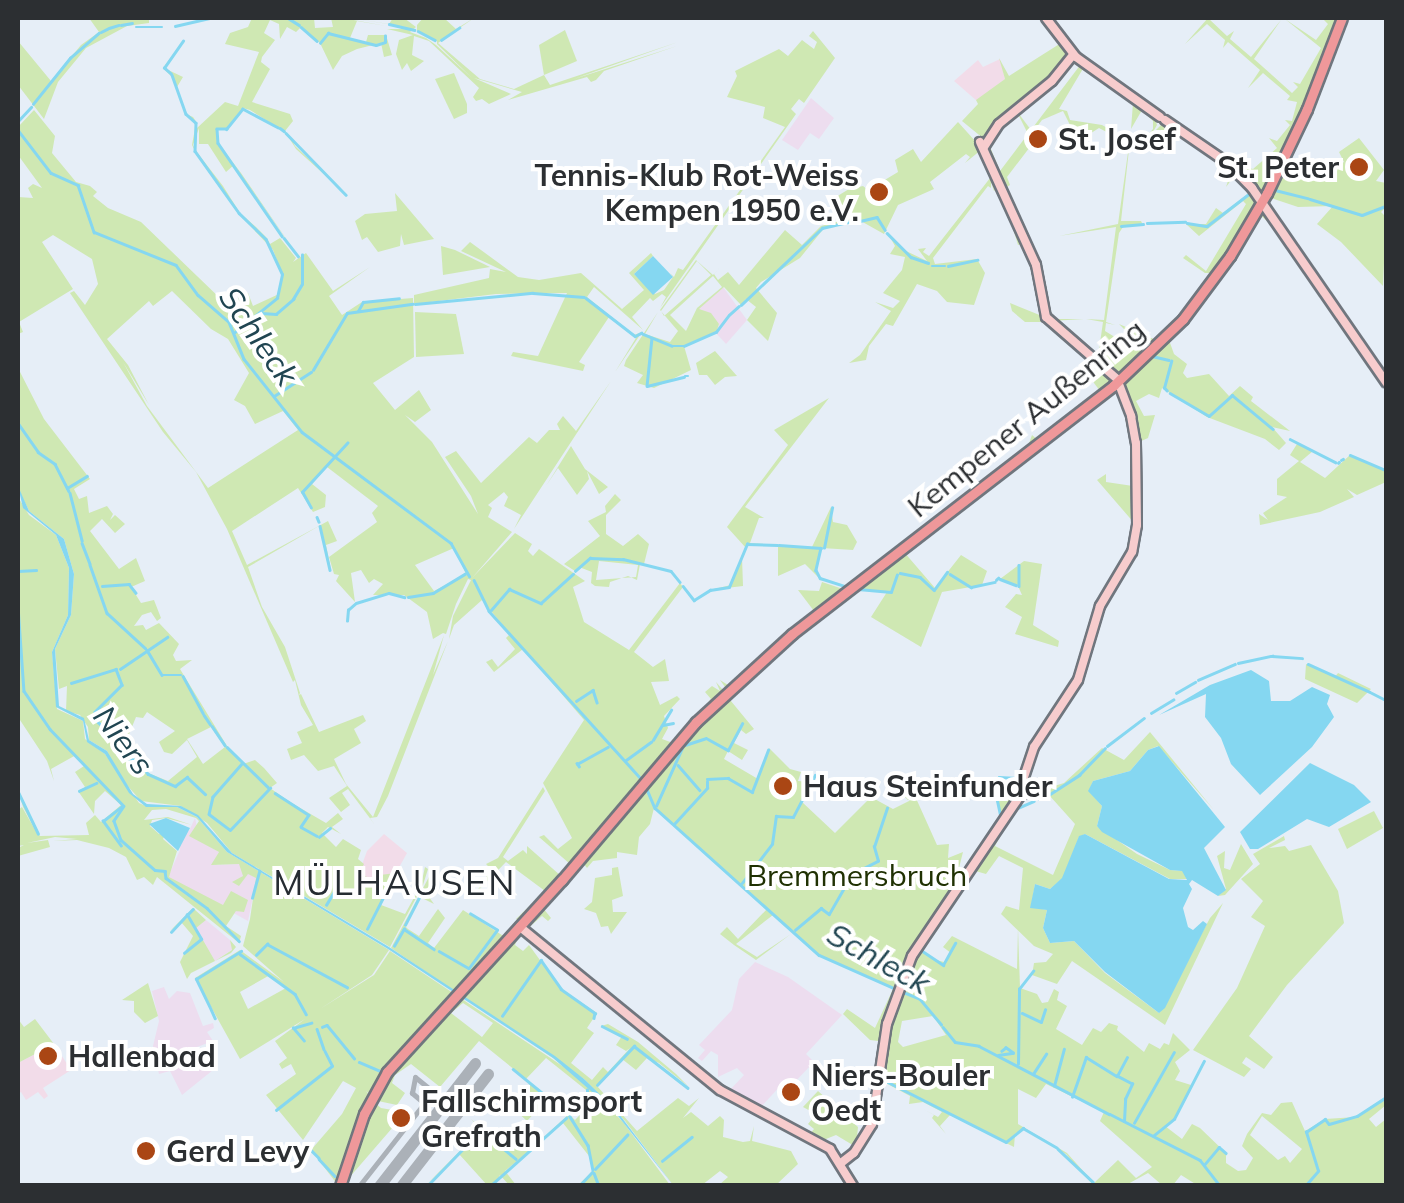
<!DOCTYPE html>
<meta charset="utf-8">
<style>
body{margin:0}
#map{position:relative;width:1404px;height:1203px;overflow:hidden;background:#e6eef7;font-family:Mulish,sans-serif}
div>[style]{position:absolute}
.industrial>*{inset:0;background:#edddef}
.education>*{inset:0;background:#f2dce9}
.green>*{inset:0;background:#cfe8b3}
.water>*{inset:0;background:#85d7f1}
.stream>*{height:2.5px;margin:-1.25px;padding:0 1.25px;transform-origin:1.25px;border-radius:1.25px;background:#85d7f1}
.taxiway>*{height:5px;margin:-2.5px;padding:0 2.5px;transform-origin:2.5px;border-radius:2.5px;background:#abb1b8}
.runway>*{height:11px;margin:-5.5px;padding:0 5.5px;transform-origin:5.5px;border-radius:5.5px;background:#abb1b8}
.roads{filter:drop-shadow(2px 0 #70767e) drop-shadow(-2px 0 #70767e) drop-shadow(0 2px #70767e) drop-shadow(0 -2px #70767e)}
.secondary>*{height:8px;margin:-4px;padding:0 4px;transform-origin:4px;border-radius:4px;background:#f7cccd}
.primary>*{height:9px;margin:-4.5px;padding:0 4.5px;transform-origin:4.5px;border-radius:4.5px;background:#ef989a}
.dots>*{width:28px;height:28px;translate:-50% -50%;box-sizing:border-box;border:5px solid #fff;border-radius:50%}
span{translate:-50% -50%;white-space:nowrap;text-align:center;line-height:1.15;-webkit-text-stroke:8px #fff;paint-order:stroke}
.poi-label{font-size:30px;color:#2c2f32;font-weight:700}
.left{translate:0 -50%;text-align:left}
.right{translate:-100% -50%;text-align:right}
.street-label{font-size:30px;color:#2c2f32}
.park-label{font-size:30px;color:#203103}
.water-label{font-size:32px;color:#204551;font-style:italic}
.quarter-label{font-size:35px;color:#262c32;letter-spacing:2.5px}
.frame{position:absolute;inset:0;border:20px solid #2c2f32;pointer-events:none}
</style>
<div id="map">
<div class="industrial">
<div style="clip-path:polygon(811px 98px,834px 118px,819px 139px,810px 133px,798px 150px,782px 140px)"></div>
<div style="clip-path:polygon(723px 287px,747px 320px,726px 344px,716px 333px,719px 324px,698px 309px)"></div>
<div style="clip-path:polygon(195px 818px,200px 841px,219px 852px,212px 865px,239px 864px,244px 872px,239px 886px,248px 873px,257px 878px,248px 921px,168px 877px,180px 850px,180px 837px,186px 836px,182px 829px,189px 831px)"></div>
<div style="clip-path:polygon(206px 920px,230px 940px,233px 949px,215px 961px,195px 928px)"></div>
<div style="clip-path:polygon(755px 962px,788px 977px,842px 1015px,806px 1054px,814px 1062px,790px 1087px,784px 1082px,759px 1109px,728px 1092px,744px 1075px,737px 1068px,718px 1077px,718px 1055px,711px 1051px,702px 1061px,698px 1058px,705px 1050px,699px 1045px,732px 1010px,739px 979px)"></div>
<div style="clip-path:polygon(164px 987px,169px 999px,177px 991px,190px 993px,203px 1026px,213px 1023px,214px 1028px,207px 1032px,213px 1041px,197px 1047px,201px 1055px,216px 1051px,211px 1062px,213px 1070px,182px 1095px,170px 1071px,159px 1074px,153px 1046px,159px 1021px,152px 991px)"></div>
</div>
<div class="education">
<div style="clip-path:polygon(1000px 59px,1005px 79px,977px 101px,954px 81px,978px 60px,983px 67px)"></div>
<div style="clip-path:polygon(384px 834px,407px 853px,396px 873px,393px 871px,375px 887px,365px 885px,359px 873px,367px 851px)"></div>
<div style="clip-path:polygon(54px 1044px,71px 1070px,43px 1088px,48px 1096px,44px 1099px,38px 1092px,26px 1100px,21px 1092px,18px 1094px,18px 1063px)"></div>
</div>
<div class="green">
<div style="clip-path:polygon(89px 18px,149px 18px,149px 23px,127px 26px,86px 48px,58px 82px,44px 119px,18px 85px,18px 41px,51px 81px,81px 45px,99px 32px)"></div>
<div style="clip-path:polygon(evenodd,252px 18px,314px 18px,315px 28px,333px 27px,331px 18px,343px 18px,386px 26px,357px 21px,350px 38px,366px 42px,368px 35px,386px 35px,392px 55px,384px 57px,381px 43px,357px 49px,342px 56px,333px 70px,320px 43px,301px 27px,296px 32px,287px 27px,280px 39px,279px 24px,270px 20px,264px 33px,275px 40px,262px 57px,261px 62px,270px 69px,252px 102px,290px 114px,293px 121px,285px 131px,291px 138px,295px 146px,347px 195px,296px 149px,286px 133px,250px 110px,243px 108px,227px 128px,217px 129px,218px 143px,241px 173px,298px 256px,234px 165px,226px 172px,208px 144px,199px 144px,199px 128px,193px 145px,196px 151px,223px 186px,240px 213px,256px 227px,267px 238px,270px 244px,280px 238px,296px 258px,293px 262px,306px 253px,333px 291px,370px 267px,329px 296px,342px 315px,362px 302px,413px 298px,414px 357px,373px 383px,395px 410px,419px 390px,431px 410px,415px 422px,405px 415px,432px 442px,478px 514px,471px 496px,445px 457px,456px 451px,481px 483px,529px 437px,537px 443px,549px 430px,560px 430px,557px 424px,563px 416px,576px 431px,611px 381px,514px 529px,521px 515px,504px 506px,508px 497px,504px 492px,488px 505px,492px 508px,488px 517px,512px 532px,472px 578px,515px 533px,532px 544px,528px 551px,533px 556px,539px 549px,585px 581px,573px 587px,584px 622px,629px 650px,680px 583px,683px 587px,634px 652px,653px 667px,665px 659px,669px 681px,651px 682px,660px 705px,677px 696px,680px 699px,664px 716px,668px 728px,662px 739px,673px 743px,711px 699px,705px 692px,712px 686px,720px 691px,716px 682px,723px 690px,599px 835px,520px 922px,516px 919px,545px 891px,506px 862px,475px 894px,491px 869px,486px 864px,498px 858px,543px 787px,545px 791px,503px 857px,508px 861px,523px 850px,527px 854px,527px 846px,561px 876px,570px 864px,539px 837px,544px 835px,558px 849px,572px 838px,543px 783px,584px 720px,523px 649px,494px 672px,486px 662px,492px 659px,498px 667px,515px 649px,506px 638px,510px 634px,482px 600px,454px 625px,449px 639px,453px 616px,471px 580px,468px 579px,456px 604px,446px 634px,443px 633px,433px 639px,427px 612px,404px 595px,373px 595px,383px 584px,374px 579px,369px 583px,361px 570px,351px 573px,355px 602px,336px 581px,339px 575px,334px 574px,329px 557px,377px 522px,372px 513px,378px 506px,327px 467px,312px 484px,326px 495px,325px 507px,313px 512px,298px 488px,232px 531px,247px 565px,328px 521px,337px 541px,326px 545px,331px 570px,319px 526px,248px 567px,262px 607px,285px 647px,300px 693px,299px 695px,301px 694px,319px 732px,363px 715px,366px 721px,354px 729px,361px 743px,334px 759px,346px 784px,373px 817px,444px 635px,433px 675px,448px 641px,388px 796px,377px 817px,370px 818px,375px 825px,348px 789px,342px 793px,350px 805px,341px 812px,329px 798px,347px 786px,334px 766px,318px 771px,304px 755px,291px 760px,287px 749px,302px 743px,297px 732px,313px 725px,301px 705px,295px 680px,293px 682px,227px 529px,196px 472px,163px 432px,70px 293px,74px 291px,85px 305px,98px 284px,92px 259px,53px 235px,42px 242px,73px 289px,19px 322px,23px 332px,18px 334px,18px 197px,33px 198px,28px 188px,33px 184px,42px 188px,18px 155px,18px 127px,34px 110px,55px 136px,52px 153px,76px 182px,90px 186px,97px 192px,93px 196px,108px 208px,141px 222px,225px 303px,231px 297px,239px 302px,238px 296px,248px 293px,253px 306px,279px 294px,282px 274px,273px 250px,239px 214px,195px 151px,192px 145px,196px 123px,186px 115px,172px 77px,163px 68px,183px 41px,164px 68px,183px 77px,177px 87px,186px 114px,193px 117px,197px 123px,197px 128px,225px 102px,238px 106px,259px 52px,225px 44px,230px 33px,248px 27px,252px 18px,172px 291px,211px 329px,228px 339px,249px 373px,234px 400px,245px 406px,255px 424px,283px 411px,298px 430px,208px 488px,147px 406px,123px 362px,149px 405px,128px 365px,107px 339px,149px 301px,153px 306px,172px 291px,252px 18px,454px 548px,466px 574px,434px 591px,415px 565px,454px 548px)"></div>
<div style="clip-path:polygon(350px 18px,389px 24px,393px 18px,404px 18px,416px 27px,410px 32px,426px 38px,436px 45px,472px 78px,437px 44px,437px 41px,417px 32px,417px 25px,423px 18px,444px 18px,456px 29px,474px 18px,438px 43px,480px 79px,514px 89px,544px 75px,550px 85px,678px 42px,574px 79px,677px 46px,604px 71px,596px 80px,591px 82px,587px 77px,508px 100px,522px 92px,474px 78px,511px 94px,489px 104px,482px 99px,476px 101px,473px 97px,479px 88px,429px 41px,414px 36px,412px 55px,424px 61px,411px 71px,407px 63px,402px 70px,396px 54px,399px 40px,413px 35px,387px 29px,403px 29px,388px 24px)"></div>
<div style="clip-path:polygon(1208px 18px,1227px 36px,1234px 31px,1230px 39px,1251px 57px,1281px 20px,1254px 59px,1292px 93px,1298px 87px,1293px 82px,1300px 84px,1321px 48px,1285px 19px,1316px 40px,1328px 24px,1322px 18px,1340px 18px,1320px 76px,1262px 195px,1240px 170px,1243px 166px,1253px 169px,1277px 148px,1269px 138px,1277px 141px,1290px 125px,1285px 120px,1292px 121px,1297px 102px,1287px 100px,1290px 96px,1263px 73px,1248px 88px,1260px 70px,1228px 42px,1223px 48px,1225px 40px,1207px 24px,1185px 44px)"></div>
<div style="clip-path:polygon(1346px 18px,1288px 159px,1311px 179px,1344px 162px,1339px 152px,1359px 138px,1384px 170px,1376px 181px,1386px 183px,1386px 207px,1381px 212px,1386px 217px,1383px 286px,1341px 242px,1317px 224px,1333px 206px,1298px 207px,1271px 198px,1268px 205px,1264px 202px)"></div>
<div style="clip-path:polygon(565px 30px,577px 61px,544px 75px,539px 45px)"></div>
<div style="clip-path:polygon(813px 31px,835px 58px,804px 103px,799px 99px,791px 109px,796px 114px,660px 308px,666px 297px,662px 294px,653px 301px,650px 298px,632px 317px,643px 330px,594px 287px,587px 297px,634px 335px,642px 332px,615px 372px,636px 338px,609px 317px,579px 362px,585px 365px,583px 371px,511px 356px,513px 352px,538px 356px,567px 293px,496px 294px,414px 304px,414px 295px,489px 278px,490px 269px,506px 272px,461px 251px,470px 242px,518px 277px,539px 280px,581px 273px,622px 309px,644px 290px,629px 273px,651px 253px,653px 256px,634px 274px,655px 294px,664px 290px,673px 277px,670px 273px,674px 277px,678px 268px,683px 270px,785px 127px,763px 118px,765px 107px,727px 97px,737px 76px,735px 71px,779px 49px,788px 56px,802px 40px,814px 49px,817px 42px,809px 36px)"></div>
<div style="clip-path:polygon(1061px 43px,1069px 56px,1058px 74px,984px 139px,962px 121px,978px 104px,976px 100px,1005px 79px,999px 58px,1009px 76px)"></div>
<div style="clip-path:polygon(1081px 64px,1153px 113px,1157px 125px,1150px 137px,1145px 138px,1153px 129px,1153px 121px,1142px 110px,1131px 129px,1133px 103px,1084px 67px,1059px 109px,1067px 111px,1070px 120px,1102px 125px,1120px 135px,1118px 138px,1099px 128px,1088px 135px,1085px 125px,1072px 129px,1063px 111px,1042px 120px,1030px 136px,1033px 143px,1007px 177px,1010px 185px,1005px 188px,1017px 222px,986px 146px,987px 140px,1010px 114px,1015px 115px,988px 142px,1000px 171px,1028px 134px,1016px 110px,1031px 130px)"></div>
<div style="clip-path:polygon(454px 73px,467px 104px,467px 113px,454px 119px,435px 79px)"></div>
<div style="clip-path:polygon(1166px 115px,1239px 166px,1236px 168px,1200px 143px,1237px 172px,1258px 201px,1207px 287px,1178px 324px,1127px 373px,1114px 376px,1102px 357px,1096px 358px,1112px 385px,799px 627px,729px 687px,725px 687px,720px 680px,728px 685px,814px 611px,798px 590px,819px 591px,822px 582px,843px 589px,1027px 449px,1032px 435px,1039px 441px,1100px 391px,1088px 375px,1090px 365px,1098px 363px,1093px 357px,1064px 332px,1044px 322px,1025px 322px,1012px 311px,1010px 303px,1042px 316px,1037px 276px,1023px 246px,1037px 269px,1046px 321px,1074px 337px,1071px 333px,1055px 324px,1050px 320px,1045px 305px,1050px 319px,1084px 319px,1051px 321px,1055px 324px,1065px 329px,1075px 336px,1098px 357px,1103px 322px,1086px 319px,1104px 320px,1116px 227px,1059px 236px,1118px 224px,1129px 145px,1121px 139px,1129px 140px,1131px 132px,1121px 221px,1141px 221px,1143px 225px,1123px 227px,1119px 233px,1106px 322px,1115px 325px,1106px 323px,1105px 331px,1118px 339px,1127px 332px,1119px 324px,1156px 340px,1191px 302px,1212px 273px,1205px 273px,1183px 258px,1186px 255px,1206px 271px,1246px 204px,1243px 201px,1199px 236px,1186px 224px,1206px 224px,1216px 208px,1223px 213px,1249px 193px,1235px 175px,1226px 187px,1231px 172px,1206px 152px,1172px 130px,1156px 130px,1164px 122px,1180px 129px)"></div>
<div style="clip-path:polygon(evenodd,958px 122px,985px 152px,1003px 189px,1022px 241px,1021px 244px,1018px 245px,1000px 185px,994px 191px,991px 182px,991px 188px,988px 186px,933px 258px,935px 264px,977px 259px,985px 273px,974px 305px,947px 302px,937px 291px,917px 284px,893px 326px,886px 324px,869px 346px,866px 360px,849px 363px,860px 355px,891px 311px,875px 302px,893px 308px,900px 301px,883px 293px,902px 270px,905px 257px,890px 254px,895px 246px,887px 232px,906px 251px,927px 261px,918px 249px,926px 248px,923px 252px,929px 256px,994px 173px,981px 150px,965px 163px,970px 157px,966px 154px,930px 182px,934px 189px,898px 205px,884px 234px,859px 220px,825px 227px,800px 258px,761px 282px,756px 288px,777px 313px,768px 341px,747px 320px,756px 307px,746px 299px,741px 305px,724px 287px,699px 309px,711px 313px,719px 324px,716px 333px,684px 346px,691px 370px,654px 388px,637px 383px,643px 375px,624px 366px,626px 360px,658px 312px,645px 334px,670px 342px,678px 331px,660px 310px,696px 260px,713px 275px,722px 265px,714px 274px,718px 280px,728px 272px,739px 285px,785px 230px,802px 245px,821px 226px,843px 220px,831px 200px,849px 189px,863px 186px,868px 190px,898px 172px,895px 160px,913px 149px,921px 162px,958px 122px,697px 261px,711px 275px,664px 316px,661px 311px,697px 261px,958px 122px,713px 276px,722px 287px,697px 308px,686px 331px,670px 315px,713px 276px)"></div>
<div style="clip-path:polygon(395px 193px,434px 239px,404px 245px,401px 234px,400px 246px,378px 252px,367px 237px,362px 240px,355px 221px,365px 214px,397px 211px)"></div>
<div style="clip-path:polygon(1262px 209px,1276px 229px,1259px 214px,1217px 281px,1169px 340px,1174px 354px,1187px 364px,1183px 373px,1187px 378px,1209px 374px,1229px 396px,1240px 386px,1253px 397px,1251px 401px,1290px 431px,1272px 427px,1286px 443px,1279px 450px,1265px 439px,1207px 417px,1162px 388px,1159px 398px,1149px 394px,1136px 401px,1144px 416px,1155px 415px,1148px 438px,1139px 442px,1121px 381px,1158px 348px)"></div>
<div style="clip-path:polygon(441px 246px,455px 250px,490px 267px,443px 275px)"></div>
<div style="clip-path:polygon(415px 312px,456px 314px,464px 354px,416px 357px)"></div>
<div style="clip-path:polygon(715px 351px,737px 376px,725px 377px,715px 385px,707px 375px,699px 375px,696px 363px)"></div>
<div style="clip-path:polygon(evenodd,18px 368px,44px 419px,90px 479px,74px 489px,79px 499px,87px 496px,89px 513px,107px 506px,113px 514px,110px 520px,115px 515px,125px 524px,115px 533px,102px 519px,90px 531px,119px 569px,136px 558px,145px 581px,131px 587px,141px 603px,154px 600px,161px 618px,157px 621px,151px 612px,142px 615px,134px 626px,143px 625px,146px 630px,159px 623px,179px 644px,173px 655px,176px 661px,192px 660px,180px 669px,227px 746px,243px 764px,255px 760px,264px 768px,277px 783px,270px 788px,290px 802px,326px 823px,338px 813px,343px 819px,332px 827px,341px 834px,328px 827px,322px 833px,336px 847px,343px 839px,361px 850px,358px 859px,364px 864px,359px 873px,367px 877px,365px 885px,374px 887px,380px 875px,396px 873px,381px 905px,405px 914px,421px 885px,425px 867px,428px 869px,423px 885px,390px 947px,232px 853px,207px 823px,181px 806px,141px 801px,117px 774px,107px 751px,89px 740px,88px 727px,80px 715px,66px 711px,67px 686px,59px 689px,55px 649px,71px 615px,74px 574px,64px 539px,29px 511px,19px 490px,18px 368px,147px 712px,175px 731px,159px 742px,164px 752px,172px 754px,187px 740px,197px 757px,168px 781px,148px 773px,123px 749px,136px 717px,143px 718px,147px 712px,18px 368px,211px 727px,225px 747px,203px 764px,187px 739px,211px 727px)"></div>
<div style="clip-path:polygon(1114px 390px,1120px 392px,1126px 403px,1135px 436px,1137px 525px,1134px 542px,1135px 524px,1097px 480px,1106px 474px,1106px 482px,1133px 486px,1128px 416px,1115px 392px,904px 552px,935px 588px,961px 555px,987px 571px,982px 585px,942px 592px,921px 647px,871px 617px,887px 592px,860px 590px,824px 612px,735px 689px,733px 696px,740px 708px,730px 691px,759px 663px,852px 588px)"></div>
<div style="clip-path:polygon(829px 398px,745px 507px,764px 518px,759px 518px,750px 543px,777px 545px,748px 544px,742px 557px,743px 586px,710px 590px,709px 591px,694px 600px,710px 590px,731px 585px,746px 548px,727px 527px,788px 445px,774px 430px)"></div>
<div style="clip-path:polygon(1297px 444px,1313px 451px,1300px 462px,1325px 478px,1350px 455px,1386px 470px,1386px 482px,1357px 495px,1347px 489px,1354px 497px,1320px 512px,1260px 525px,1259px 514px,1268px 520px,1263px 513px,1287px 497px,1277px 495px,1277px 479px,1299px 461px,1290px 455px)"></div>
<div style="clip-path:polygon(571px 446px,585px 469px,608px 487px,599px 494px,587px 471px,589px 479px,577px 495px,558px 468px,546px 486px)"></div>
<div style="clip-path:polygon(evenodd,615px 494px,621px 500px,606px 515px,606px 534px,623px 546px,638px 534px,649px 544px,644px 564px,672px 572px,640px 564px,637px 580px,628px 576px,610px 582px,609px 587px,595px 586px,591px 583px,592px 572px,579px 567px,575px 571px,564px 564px,600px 536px,588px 521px,606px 512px,605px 506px,615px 494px,599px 561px,638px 565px,636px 577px,596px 580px,599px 561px)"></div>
<div style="clip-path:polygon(evenodd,18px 497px,29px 515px,56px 535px,69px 568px,68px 615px,52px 652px,57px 709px,83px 721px,85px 739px,105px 754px,139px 803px,148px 807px,177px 807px,197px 817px,227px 852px,389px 950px,372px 975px,320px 1009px,374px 975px,390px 951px,579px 1077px,623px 1122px,670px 1185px,578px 1185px,593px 1171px,589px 1156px,563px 1123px,505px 1171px,516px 1185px,509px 1185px,500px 1175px,495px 1185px,487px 1185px,459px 1154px,426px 1185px,481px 1130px,471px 1119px,504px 1148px,527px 1121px,511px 1106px,531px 1083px,549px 1097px,527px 1121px,544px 1137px,569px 1114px,575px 1120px,596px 1098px,546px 1058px,526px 1079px,479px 1041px,440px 1087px,411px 1064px,395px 1075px,392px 1083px,405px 1093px,397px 1105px,378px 1101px,366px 1091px,370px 1096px,337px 1184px,311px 1150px,342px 1114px,356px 1088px,343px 1081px,303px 1140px,266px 1095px,296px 1074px,291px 1064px,282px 1069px,279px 1064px,287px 1058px,275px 1041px,305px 1019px,240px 1059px,195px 978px,240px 950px,284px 982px,243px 946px,250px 919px,256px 878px,248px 874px,239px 886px,232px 882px,243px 876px,239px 864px,211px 865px,219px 852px,189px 836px,199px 821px,196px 818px,166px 809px,152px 810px,144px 820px,168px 817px,192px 825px,166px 818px,152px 820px,150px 826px,159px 834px,167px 831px,163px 839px,177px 851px,169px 877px,223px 905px,231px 891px,248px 900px,244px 912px,236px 911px,226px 926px,241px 936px,246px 919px,239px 943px,157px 877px,153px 885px,144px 877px,137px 880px,126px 857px,109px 848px,77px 840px,53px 841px,77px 839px,55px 837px,27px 843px,48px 840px,50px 847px,18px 856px,18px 848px,24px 845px,18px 846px,18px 810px,22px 807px,37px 833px,23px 807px,18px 789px,40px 836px,89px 835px,86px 823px,95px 815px,101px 822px,121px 805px,105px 791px,95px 801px,94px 814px,78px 791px,85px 787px,75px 772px,84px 766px,76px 755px,51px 769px,54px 781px,47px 761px,18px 717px,18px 497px,270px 975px,286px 988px,248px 1009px,240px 992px,270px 975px,18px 497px,463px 1003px,493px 1023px,482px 1037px,451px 1013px,463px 1003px)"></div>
<div style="clip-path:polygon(831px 507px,833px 522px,847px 525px,857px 542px,853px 550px,822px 548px,816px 570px,822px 581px,805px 564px,778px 576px,778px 545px,812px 547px)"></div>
<div style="clip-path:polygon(1024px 561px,1042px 564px,1033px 625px,1059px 641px,1058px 647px,1015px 634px,1022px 617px,1005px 607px,1016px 594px,1022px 595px,1018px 586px,1000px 579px)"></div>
<div style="clip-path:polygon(1306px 664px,1335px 677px,1338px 673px,1371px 689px,1357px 703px,1305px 679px)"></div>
<div style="clip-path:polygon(726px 695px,754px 729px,746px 734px,741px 730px,734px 743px,748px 750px,742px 760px,728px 751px,724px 759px,758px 779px,769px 748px,790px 769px,801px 772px,798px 781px,811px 782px,815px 775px,802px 802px,835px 833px,871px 797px,893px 809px,909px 801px,913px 797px,908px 800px,898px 791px,906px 782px,918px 793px,915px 796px,937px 845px,949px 844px,948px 858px,963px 852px,959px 868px,962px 877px,1002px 821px,993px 789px,1016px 791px,1001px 826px,914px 951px,878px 1041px,870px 1040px,843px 1014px,847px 1009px,875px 1028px,893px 989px,820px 956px,773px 915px,736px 944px,757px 957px,791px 934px,756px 960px,734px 945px,720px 934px,727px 927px,738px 939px,767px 909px,654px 808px,650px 824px,639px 837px,637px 855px,617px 852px,617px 858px,593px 861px,587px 868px,582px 862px,543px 908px,551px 918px,548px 921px,542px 916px,526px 930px,524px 927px,679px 742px)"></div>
<div style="clip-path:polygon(1150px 732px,1214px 810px,1158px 746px,1148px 750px,1130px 771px,1093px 781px,1089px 791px,1102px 806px,1097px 826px,1137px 854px,1170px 870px,1183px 871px,1188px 879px,1170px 879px,1085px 834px,1079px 837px,1063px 878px,1050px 889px,1035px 884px,1031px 907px,1047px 910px,1043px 928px,1050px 943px,1074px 941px,1105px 973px,1159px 1013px,1210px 918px,1223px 903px,1165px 1025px,1072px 961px,1057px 984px,1032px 975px,1034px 963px,1046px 962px,1053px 954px,1034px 946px,1001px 914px,1006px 906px,1019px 910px,1023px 868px,999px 856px,986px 874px,972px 870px,1019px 797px,1033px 792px,1034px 795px,1020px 799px,995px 846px,1053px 875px,1075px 824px,1049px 795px,1039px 799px,1038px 791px,1064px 783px,1102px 748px,1124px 760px)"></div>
<div style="clip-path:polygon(1374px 811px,1383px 828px,1347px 849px,1338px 829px)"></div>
<div style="clip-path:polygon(1284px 836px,1285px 840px,1269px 848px,1285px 846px,1289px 851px,1311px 845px,1338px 891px,1344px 923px,1287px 985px,1249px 1036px,1273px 1057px,1264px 1069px,1246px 1057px,1242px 1063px,1251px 1069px,1244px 1077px,1193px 1050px,1237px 988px,1265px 926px,1251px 917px,1263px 901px,1241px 879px,1260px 864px,1253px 854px)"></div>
<div style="clip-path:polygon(1241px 844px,1253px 864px,1225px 895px,1218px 896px,1226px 889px,1217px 856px,1225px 851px,1224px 868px,1230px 870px)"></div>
<div style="clip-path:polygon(618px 867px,623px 896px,612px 900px,613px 912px,627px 912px,611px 934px,608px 926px,601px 927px,596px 913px,584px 909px,592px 902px,595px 878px,612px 875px,612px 868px)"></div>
<div style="clip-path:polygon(434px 874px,426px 893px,434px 904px,420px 897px,405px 926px,408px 929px,419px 936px,438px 909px,445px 918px,428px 943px,434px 948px,463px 910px,505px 937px,514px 924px,532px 940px,519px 936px,515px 945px,523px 951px,529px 945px,561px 989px,597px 1013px,587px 1028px,594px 1033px,571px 1063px,592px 1080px,603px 1067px,608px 1072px,630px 1048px,626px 1051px,616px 1045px,622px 1036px,601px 1026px,608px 1024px,638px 1042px,676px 1074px,689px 1087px,659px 1063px,647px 1058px,636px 1070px,622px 1059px,597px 1086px,637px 1131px,678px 1098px,689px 1106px,699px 1098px,683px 1118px,691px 1112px,708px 1126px,720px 1116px,724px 1120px,723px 1137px,743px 1142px,750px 1141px,754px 1126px,752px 1141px,791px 1151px,798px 1164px,776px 1185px,719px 1185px,728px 1177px,720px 1171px,702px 1185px,673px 1185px,625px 1121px,584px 1079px,391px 948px,430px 875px)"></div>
<div style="clip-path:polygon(193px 908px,206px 920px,196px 928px,215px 961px,232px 950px,230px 940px,236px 947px,231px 953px,191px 973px,187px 979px,180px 962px,193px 936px,181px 922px,170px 931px)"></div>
<div style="clip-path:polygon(evenodd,932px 926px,936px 931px,920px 949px,936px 960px,944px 962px,951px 953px,943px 947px,952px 936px,1017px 969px,1018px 928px,1020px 988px,1037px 994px,1042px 1003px,1048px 1002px,1054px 989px,1059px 992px,1057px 1000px,1067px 1006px,1056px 1029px,1082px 1045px,1093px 1028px,1101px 1032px,1109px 1023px,1118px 1026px,1117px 1030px,1144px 1052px,1149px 1043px,1160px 1049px,1164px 1043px,1169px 1045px,1173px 1033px,1190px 1050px,1175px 1062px,1180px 1071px,1175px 1080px,1191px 1085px,1204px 1061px,1174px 1119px,1165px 1126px,1182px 1139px,1192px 1124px,1200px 1128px,1226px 1153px,1226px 1163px,1238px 1171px,1246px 1170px,1253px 1158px,1242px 1146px,1247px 1134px,1262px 1113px,1271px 1115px,1281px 1103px,1292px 1102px,1305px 1131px,1325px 1119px,1356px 1117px,1386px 1097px,1386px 1105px,1369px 1119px,1376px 1127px,1386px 1119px,1386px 1185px,1197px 1185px,1181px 1175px,1173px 1185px,1162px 1185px,1148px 1173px,1126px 1185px,1093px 1185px,1066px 1154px,1023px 1129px,1015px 1134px,1014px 1147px,950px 1115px,940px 1126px,946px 1134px,932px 1118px,934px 1115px,923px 1109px,938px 1117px,942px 1112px,923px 1102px,909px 1104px,910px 1096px,880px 1080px,894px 1001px,912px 958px,932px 926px,933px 1016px,946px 1035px,903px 1047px,898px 1042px,902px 1021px,933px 1016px,932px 926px,1046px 1084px,1104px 1112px,1100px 1121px,1152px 1167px,1136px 1178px,1118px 1160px,1094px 1183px,1067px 1153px,1018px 1124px,1018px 1089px,1036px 1098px,1046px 1084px,932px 926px,1262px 1116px,1302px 1149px,1290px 1163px,1285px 1156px,1278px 1160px,1250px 1135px,1262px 1116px)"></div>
<div style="clip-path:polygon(148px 983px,158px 1016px,145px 1023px,134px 1012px,134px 1001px,122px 1000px)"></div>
<div style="clip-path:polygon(18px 1019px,24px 1027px,35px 1019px,54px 1044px,18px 1063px)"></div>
<div style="clip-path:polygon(818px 1091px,858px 1127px,856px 1147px,836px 1135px,821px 1141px,809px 1135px,814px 1129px,808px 1124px,816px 1114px,803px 1107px)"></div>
<div style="clip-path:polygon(374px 1102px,381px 1108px,398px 1111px,400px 1119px,342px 1186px,352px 1149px)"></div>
</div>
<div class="water">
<div style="clip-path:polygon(653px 256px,673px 277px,653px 295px,634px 274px)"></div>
<div style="clip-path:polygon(18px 486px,29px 511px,64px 539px,74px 574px,71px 615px,55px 649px,59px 706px,84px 718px,89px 740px,107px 751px,133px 794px,147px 804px,181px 806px,198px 815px,232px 853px,389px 947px,555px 1056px,584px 1079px,616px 1110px,673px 1185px,614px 1111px,553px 1058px,388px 949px,227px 852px,197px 817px,177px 807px,146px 807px,129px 793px,105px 754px,87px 742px,83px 721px,56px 707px,52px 652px,68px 615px,69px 568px,56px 535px,23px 508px)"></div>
<div style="clip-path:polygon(1251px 670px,1269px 681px,1271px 701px,1290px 701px,1312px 687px,1330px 695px,1327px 704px,1334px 717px,1312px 747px,1260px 795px,1231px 764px,1221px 738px,1205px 717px,1206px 694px,1159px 715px,1210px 685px)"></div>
<div style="clip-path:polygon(1159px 746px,1225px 827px,1204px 848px,1226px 890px,1218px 896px,1192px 880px,1189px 884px,1192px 889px,1183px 908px,1188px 927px,1193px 930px,1203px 921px,1207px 924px,1165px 1008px,1159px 1013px,1105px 972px,1074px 941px,1050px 943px,1043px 928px,1047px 910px,1030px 908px,1035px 884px,1050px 889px,1062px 878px,1079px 836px,1085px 834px,1169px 879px,1187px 880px,1182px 871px,1170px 870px,1102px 832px,1097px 826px,1102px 806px,1088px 791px,1093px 781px,1130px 771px,1148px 750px)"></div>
<div style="clip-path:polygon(1310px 763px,1354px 785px,1371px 802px,1329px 827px,1307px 819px,1258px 849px,1250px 849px,1240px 832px)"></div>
<div style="clip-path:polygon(166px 818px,190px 828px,178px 851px,149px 824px)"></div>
</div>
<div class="stream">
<div style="left:288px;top:18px;width:13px;rotate:32deg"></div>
<div style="left:389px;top:24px;width:26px;rotate:13deg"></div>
<div style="left:121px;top:25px;width:11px;rotate:-10deg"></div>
<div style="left:175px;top:26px;width:36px;rotate:-13deg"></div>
<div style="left:136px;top:27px;width:26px"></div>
<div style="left:301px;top:27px;width:21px;rotate:41deg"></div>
<div style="left:109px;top:28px;width:10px;rotate:-17deg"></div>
<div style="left:418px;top:31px;width:19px;rotate:28deg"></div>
<div style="left:101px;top:32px;width:7px;rotate:-27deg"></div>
<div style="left:441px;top:40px;width:22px;rotate:-34deg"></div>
<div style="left:320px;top:43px;width:13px;rotate:-51deg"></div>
<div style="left:328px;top:33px;width:49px;rotate:14deg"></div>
<div style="left:376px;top:45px;width:9px;rotate:-18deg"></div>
<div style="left:385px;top:42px;width:6px;rotate:-90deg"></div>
<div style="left:171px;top:74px;width:9px;rotate:-139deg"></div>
<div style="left:164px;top:68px;width:33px;rotate:-55deg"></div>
<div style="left:172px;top:75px;width:41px;rotate:70.3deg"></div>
<div style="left:186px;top:114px;width:13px;rotate:42deg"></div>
<div style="left:196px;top:123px;width:28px;rotate:92deg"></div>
<div style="left:195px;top:151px;width:76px;rotate:54.6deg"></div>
<div style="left:239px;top:213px;width:37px;rotate:44deg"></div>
<div style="left:266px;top:239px;width:38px;rotate:65deg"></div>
<div style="left:33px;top:104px;width:59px;rotate:-51.2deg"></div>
<div style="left:70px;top:58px;width:38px;rotate:-41deg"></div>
<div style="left:18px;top:121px;width:19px;rotate:-47deg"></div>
<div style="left:278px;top:128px;width:40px;rotate:-152deg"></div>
<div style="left:243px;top:109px;width:26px;rotate:129deg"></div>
<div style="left:227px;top:129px;width:10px;rotate:180deg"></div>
<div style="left:217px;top:129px;width:14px;rotate:86deg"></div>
<div style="left:218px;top:143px;width:113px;rotate:55.5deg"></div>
<div style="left:280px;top:128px;width:5px;rotate:37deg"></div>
<div style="left:18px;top:130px;width:54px;rotate:52.5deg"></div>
<div style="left:51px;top:173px;width:30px;rotate:24deg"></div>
<div style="left:78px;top:185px;width:50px;rotate:71.2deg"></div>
<div style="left:94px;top:232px;width:88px;rotate:21.9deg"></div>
<div style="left:176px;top:265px;width:37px;rotate:54deg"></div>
<div style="left:198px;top:295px;width:41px;rotate:41.1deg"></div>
<div style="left:229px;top:322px;width:40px;rotate:68deg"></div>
<div style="left:244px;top:359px;width:93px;rotate:51.5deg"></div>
<div style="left:302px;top:432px;width:186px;rotate:36.7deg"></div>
<div style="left:451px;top:543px;width:38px;rotate:61deg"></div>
<div style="left:286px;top:133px;width:86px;rotate:45.9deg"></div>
<div style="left:1275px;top:190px;width:34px;rotate:14deg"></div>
<div style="left:1310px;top:199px;width:54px;rotate:17.1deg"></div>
<div style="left:1362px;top:215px;width:26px;rotate:-21deg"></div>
<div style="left:860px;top:221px;width:17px;rotate:-13deg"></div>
<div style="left:877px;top:217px;width:15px;rotate:58deg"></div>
<div style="left:1147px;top:223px;width:38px;rotate:-2deg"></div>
<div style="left:1187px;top:223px;width:20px;rotate:9deg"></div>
<div style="left:1207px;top:226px;width:54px;rotate:-37.5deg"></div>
<div style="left:1121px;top:226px;width:22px;rotate:-5deg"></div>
<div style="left:887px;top:233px;width:34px;rotate:45deg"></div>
<div style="left:911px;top:257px;width:18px;rotate:19deg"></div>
<div style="left:284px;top:238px;width:23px;rotate:52deg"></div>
<div style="left:932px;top:266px;width:13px"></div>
<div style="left:948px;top:266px;width:30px;rotate:-12deg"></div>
<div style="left:533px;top:293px;width:51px;rotate:4.5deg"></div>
<div style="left:586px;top:298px;width:62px;rotate:37.8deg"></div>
<div style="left:635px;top:336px;width:7px;rotate:-27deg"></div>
<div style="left:415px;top:304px;width:118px;rotate:-5.4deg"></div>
<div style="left:741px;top:305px;width:112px;rotate:-43.5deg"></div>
<div style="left:822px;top:228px;width:37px;rotate:-13deg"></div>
<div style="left:358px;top:311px;width:10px;rotate:-61deg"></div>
<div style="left:363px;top:302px;width:36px;rotate:-6deg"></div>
<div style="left:261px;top:313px;width:15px;rotate:4deg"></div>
<div style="left:276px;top:314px;width:23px;rotate:-41deg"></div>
<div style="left:293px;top:299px;width:17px;rotate:-59deg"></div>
<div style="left:302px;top:284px;width:29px;rotate:-90deg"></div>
<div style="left:729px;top:315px;width:13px;rotate:-42deg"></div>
<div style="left:235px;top:332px;width:54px;rotate:-39deg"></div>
<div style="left:277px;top:298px;width:24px;rotate:-78deg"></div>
<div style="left:643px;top:334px;width:31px;rotate:22deg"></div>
<div style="left:672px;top:346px;width:12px"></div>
<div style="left:684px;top:346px;width:35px;rotate:-24deg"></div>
<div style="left:716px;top:332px;width:20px;rotate:-53deg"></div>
<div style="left:652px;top:338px;width:48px;rotate:95.9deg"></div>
<div style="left:647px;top:386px;width:38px;rotate:-14deg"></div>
<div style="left:1152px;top:356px;width:17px;rotate:13deg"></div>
<div style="left:313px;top:370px;width:66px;rotate:-59.2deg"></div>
<div style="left:347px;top:313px;width:66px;rotate:-7.9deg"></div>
<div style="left:685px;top:376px;width:3px"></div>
<div style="left:1167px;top:391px;width:4px;rotate:-135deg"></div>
<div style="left:1164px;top:388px;width:28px;rotate:-75deg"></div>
<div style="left:1170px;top:393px;width:45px;rotate:30.5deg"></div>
<div style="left:1209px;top:416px;width:31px;rotate:-42deg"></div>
<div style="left:1232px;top:395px;width:53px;rotate:39.7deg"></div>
<div style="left:274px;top:396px;width:44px;rotate:-33deg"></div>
<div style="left:18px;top:423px;width:35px;rotate:55deg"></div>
<div style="left:38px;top:452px;width:21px;rotate:35deg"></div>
<div style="left:55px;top:464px;width:30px;rotate:63deg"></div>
<div style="left:1290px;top:439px;width:51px;rotate:27.1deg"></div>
<div style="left:1350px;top:455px;width:39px;rotate:23deg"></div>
<div style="left:1341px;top:460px;width:2px;rotate:-27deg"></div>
<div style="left:1338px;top:463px;width:1px;rotate:-45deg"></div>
<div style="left:67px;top:488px;width:23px;rotate:-31deg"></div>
<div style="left:70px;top:493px;width:49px;rotate:75.7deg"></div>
<div style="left:311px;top:508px;width:18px;rotate:-119deg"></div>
<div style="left:302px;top:492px;width:67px;rotate:-47.4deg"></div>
<div style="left:317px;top:517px;width:5px;rotate:68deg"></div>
<div style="left:320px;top:526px;width:45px;rotate:77.2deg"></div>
<div style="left:82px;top:543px;width:22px;rotate:69deg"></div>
<div style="left:779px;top:545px;width:42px;rotate:4.1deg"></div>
<div style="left:821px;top:548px;width:23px;rotate:103deg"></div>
<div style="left:816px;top:570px;width:9px;rotate:63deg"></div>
<div style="left:820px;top:578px;width:26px;rotate:18deg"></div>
<div style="left:824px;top:548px;width:41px;rotate:-78.7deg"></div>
<div style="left:90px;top:565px;width:51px;rotate:70.5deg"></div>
<div style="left:107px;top:613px;width:52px;rotate:42.6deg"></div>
<div style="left:1019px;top:565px;width:21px;rotate:90deg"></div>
<div style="left:18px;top:571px;width:18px;rotate:-3deg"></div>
<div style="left:575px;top:571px;width:20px;rotate:-41deg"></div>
<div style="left:590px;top:558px;width:33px;rotate:2deg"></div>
<div style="left:623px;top:559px;width:49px;rotate:14deg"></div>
<div style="left:671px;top:571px;width:14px;rotate:51deg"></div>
<div style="left:900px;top:573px;width:20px;rotate:11deg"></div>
<div style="left:920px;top:577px;width:19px;rotate:43deg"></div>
<div style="left:934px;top:590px;width:22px;rotate:-54deg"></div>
<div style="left:950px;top:574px;width:25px;rotate:32deg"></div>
<div style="left:971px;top:587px;width:24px;rotate:-12deg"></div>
<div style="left:1000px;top:579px;width:17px;rotate:21deg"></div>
<div style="left:474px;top:580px;width:34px;rotate:64deg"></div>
<div style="left:489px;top:611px;width:228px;rotate:47.8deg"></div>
<div style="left:996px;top:580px;width:3px;rotate:-45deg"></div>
<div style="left:102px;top:586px;width:27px;rotate:-4deg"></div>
<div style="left:129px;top:584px;width:11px;rotate:52deg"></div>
<div style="left:683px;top:586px;width:18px;rotate:52deg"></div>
<div style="left:694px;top:600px;width:19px;rotate:-32deg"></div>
<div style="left:710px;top:590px;width:19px;rotate:-9deg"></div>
<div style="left:729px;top:587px;width:47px;rotate:-67.3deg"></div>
<div style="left:747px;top:544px;width:30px;rotate:2deg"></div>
<div style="left:858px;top:589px;width:33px;rotate:5deg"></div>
<div style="left:891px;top:592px;width:18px;rotate:-71deg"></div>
<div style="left:408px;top:597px;width:25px;rotate:-9deg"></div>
<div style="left:433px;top:593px;width:37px;rotate:-31deg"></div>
<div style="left:356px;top:603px;width:34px;rotate:-17deg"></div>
<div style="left:389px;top:593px;width:16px;rotate:15deg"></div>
<div style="left:18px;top:606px;width:85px;rotate:86deg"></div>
<div style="left:24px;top:691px;width:46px;rotate:55.6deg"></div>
<div style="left:50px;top:729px;width:105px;rotate:46.2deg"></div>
<div style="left:491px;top:610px;width:28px;rotate:-49deg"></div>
<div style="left:509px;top:589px;width:35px;rotate:24deg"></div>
<div style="left:541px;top:603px;width:43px;rotate:-42.2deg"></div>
<div style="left:347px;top:621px;width:11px;rotate:-85deg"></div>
<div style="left:348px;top:610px;width:9px;rotate:-41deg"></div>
<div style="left:147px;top:650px;width:29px;rotate:59deg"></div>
<div style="left:162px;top:675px;width:19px"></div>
<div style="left:1238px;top:663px;width:35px;rotate:-12deg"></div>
<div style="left:1272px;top:656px;width:30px;rotate:4deg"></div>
<div style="left:1308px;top:664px;width:68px;rotate:24.3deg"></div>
<div style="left:120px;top:669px;width:57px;rotate:-34.2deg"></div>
<div style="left:183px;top:676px;width:42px;rotate:61.6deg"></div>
<div style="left:1198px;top:680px;width:40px;rotate:-23.4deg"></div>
<div style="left:71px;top:683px;width:47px;rotate:-17.3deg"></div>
<div style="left:116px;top:669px;width:17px;rotate:69deg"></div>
<div style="left:122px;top:685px;width:38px;rotate:135deg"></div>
<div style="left:95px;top:712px;width:10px;rotate:73deg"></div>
<div style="left:98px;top:722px;width:25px;rotate:43deg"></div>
<div style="left:116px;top:739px;width:21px;rotate:65deg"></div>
<div style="left:125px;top:758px;width:13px;rotate:9deg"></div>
<div style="left:138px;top:760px;width:17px;rotate:54deg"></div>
<div style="left:148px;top:774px;width:30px;rotate:24deg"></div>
<div style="left:175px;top:786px;width:15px;rotate:-37deg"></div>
<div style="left:187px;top:777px;width:25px;rotate:43deg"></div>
<div style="left:1176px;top:693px;width:22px;rotate:-30deg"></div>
<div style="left:1372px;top:693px;width:16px;rotate:27deg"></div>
<div style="left:576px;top:701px;width:20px;rotate:-33deg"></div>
<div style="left:593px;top:690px;width:13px;rotate:72deg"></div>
<div style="left:1151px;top:713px;width:26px;rotate:-31deg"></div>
<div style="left:204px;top:715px;width:11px;rotate:56deg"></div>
<div style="left:663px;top:725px;width:10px;rotate:-11deg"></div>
<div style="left:212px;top:726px;width:23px;rotate:56deg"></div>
<div style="left:708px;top:739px;width:23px;rotate:29deg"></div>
<div style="left:728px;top:750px;width:30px;rotate:-62deg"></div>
<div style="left:653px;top:740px;width:35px;rotate:-59deg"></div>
<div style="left:685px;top:745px;width:22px;rotate:-18deg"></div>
<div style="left:1032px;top:745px;width:32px;rotate:-58deg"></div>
<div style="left:1107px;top:746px;width:46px;rotate:-37.1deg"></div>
<div style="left:227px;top:747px;width:57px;rotate:44.3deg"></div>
<div style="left:626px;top:760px;width:31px;rotate:-36deg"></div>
<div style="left:242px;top:764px;width:44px;rotate:131.3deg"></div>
<div style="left:213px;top:797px;width:17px;rotate:103deg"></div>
<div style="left:209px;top:814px;width:26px;rotate:37deg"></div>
<div style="left:230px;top:830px;width:58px;rotate:-46.4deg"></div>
<div style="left:678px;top:765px;width:33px;rotate:49deg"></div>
<div style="left:579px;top:767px;width:4px;rotate:-124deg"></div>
<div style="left:577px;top:764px;width:35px;rotate:-29deg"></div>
<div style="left:707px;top:779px;width:21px;rotate:-3deg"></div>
<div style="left:728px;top:778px;width:28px;rotate:30deg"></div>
<div style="left:752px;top:792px;width:45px;rotate:-69.1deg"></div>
<div style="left:646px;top:787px;width:23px;rotate:67deg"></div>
<div style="left:655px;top:808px;width:220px;rotate:41.9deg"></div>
<div style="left:819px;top:955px;width:84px;rotate:23.8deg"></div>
<div style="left:996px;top:787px;width:10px;rotate:-73deg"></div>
<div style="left:999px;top:777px;width:21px;rotate:3deg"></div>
<div style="left:1020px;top:778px;width:22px;rotate:-72deg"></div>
<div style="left:995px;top:789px;width:29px;rotate:78deg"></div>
<div style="left:18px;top:791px;width:47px;rotate:64.5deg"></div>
<div style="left:79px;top:791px;width:19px;rotate:-25deg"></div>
<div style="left:275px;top:793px;width:40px;rotate:32.9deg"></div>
<div style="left:309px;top:815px;width:14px;rotate:124deg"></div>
<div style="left:301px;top:827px;width:18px;rotate:29deg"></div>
<div style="left:1050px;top:794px;width:35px;rotate:-33deg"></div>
<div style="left:1079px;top:775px;width:37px;rotate:-46deg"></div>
<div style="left:1039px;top:799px;width:10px;rotate:-24deg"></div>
<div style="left:124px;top:806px;width:18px;rotate:124deg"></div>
<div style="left:114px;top:821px;width:20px;rotate:70deg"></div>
<div style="left:121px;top:840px;width:45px;rotate:41.4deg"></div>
<div style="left:155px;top:870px;width:10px;rotate:6deg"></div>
<div style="left:165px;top:871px;width:7px;rotate:82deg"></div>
<div style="left:166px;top:878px;width:51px;rotate:36.2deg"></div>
<div style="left:207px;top:908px;width:46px;rotate:45.9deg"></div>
<div style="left:656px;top:806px;width:66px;rotate:-65.8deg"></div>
<div style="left:1018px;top:808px;width:17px;rotate:-24deg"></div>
<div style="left:1010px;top:818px;width:11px;rotate:-56deg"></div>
<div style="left:674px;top:824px;width:49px;rotate:-47.5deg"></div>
<div style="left:707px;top:788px;width:6px;rotate:-90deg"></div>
<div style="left:319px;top:837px;width:14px;rotate:-39deg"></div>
<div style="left:992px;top:844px;width:23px;rotate:-56deg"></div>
<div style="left:121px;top:846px;width:31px;rotate:-126deg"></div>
<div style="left:103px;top:821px;width:24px;rotate:-38deg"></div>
<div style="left:742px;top:883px;width:49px;rotate:-52.4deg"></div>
<div style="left:772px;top:844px;width:28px;rotate:-82deg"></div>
<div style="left:776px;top:816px;width:17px;rotate:3deg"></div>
<div style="left:793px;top:817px;width:47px;rotate:-62.4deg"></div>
<div style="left:252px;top:898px;width:28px;rotate:-75deg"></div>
<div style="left:326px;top:905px;width:21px;rotate:-59deg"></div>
<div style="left:405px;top:925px;width:37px;rotate:-63deg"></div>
<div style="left:367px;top:929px;width:62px;rotate:-63deg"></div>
<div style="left:795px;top:930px;width:34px;rotate:-40deg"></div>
<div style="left:821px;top:908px;width:10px;rotate:37deg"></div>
<div style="left:829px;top:914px;width:46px;rotate:-60.1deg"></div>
<div style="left:852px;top:874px;width:29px;rotate:-27deg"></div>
<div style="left:878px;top:861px;width:15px;rotate:-106deg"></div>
<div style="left:874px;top:847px;width:41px;rotate:-71.6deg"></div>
<div style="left:171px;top:932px;width:23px;rotate:-47deg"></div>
<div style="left:394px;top:946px;width:20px;rotate:-60deg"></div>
<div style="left:404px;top:929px;width:36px;rotate:34deg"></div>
<div style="left:921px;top:950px;width:27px;rotate:34deg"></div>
<div style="left:943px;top:965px;width:25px;rotate:-61deg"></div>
<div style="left:439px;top:951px;width:34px;rotate:30deg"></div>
<div style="left:469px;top:968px;width:47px;rotate:-53.6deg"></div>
<div style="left:497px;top:930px;width:31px;rotate:-149deg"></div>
<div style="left:184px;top:953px;width:22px;rotate:-39deg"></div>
<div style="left:201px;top:939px;width:28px;rotate:-120deg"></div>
<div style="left:187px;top:915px;width:8px;rotate:-45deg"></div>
<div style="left:240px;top:954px;width:68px;rotate:36deg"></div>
<div style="left:295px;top:994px;width:23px;rotate:61deg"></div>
<div style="left:256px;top:955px;width:16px;rotate:-45deg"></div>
<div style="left:267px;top:944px;width:91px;rotate:28.3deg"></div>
<div style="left:903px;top:992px;width:18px;rotate:22deg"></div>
<div style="left:920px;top:999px;width:33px;rotate:50deg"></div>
<div style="left:210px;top:1008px;width:32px;rotate:-116deg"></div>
<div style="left:196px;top:979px;width:53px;rotate:-31.9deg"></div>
<div style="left:211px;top:1009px;width:10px;rotate:66deg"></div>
<div style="left:1022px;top:1013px;width:21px;rotate:25deg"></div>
<div style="left:1041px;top:1022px;width:13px;rotate:-72deg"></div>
<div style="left:502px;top:1016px;width:68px;rotate:-55.1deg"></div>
<div style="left:541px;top:960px;width:35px;rotate:55deg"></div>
<div style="left:561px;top:989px;width:42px;rotate:35.2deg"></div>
<div style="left:595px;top:1013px;width:5px;rotate:101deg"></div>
<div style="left:602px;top:1026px;width:28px;rotate:27deg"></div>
<div style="left:322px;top:1027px;width:5px;rotate:-22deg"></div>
<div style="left:327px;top:1025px;width:43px;rotate:50.7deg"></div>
<div style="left:943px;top:1027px;width:19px;rotate:51deg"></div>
<div style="left:955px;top:1042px;width:24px;rotate:9deg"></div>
<div style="left:979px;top:1046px;width:147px;rotate:27.6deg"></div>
<div style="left:317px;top:1029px;width:21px;rotate:71deg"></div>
<div style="left:304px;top:1041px;width:17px;rotate:-130deg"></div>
<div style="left:293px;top:1028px;width:19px;rotate:-16deg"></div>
<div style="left:998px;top:1055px;width:15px;rotate:-8deg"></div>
<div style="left:1013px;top:1053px;width:9px;rotate:-144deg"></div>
<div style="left:1006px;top:1048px;width:5px;rotate:143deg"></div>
<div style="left:359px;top:1062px;width:25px;rotate:23deg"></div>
<div style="left:1018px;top:1064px;width:75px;rotate:-89.2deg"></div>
<div style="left:1019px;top:989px;width:23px;rotate:-52deg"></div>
<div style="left:513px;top:1069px;width:70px;rotate:39.2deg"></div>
<div style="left:1386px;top:1073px;width:1px;rotate:90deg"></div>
<div style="left:1033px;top:1074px;width:24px;rotate:-57deg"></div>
<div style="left:1386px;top:1078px;width:1px;rotate:90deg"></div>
<div style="left:882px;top:1079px;width:139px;rotate:26.9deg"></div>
<div style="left:1006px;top:1142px;width:22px;rotate:-39deg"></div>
<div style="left:1023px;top:1128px;width:39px;rotate:30deg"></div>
<div style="left:597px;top:1085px;width:54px;rotate:-46.5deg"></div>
<div style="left:634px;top:1046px;width:68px;rotate:37.9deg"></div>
<div style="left:1054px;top:1086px;width:38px;rotate:-75deg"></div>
<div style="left:587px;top:1091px;width:1px;rotate:-90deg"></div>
<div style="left:1072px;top:1097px;width:42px;rotate:-70.7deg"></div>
<div style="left:1086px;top:1057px;width:36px;rotate:32deg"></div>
<div style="left:276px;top:1110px;width:71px;rotate:-38.2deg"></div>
<div style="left:332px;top:1066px;width:16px;rotate:-117deg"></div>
<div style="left:1110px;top:1114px;width:101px;rotate:27.1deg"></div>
<div style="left:1200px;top:1160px;width:33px;rotate:52deg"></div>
<div style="left:569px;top:1115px;width:36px;rotate:58deg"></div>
<div style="left:588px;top:1145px;width:25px;rotate:79deg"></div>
<div style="left:1124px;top:1121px;width:22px;rotate:-87deg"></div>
<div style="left:1125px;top:1099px;width:17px;rotate:-65deg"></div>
<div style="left:1132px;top:1084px;width:17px;rotate:-152deg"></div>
<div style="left:1117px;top:1076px;width:21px;rotate:-62deg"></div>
<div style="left:1134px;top:1123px;width:81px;rotate:-60.6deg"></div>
<div style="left:1153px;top:1136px;width:27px;rotate:-39deg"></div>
<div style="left:1174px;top:1119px;width:65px;rotate:-62.7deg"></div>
<div style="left:1058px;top:1149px;width:48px;rotate:43.3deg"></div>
<div style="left:311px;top:1150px;width:11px;rotate:45deg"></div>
<div style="left:319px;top:1159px;width:23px;rotate:47deg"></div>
<div style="left:662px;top:1161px;width:38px;rotate:-39deg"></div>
<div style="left:1204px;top:1165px;width:23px;rotate:-50deg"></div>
<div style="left:1219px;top:1147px;width:9px;rotate:41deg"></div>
<div style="left:595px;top:1169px;width:47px;rotate:-46.7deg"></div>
<div style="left:594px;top:1173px;width:14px;rotate:69deg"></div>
<div style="left:427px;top:1186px;width:78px;rotate:-46deg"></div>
<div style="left:481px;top:1130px;width:45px;rotate:39.6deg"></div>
<div style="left:490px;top:1186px;width:102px;rotate:-41.8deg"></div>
<div style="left:579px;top:1186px;width:19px;rotate:-47deg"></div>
<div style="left:1305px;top:1186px;width:20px;rotate:-49deg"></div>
<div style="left:1318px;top:1171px;width:41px;rotate:-107.1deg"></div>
<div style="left:1306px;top:1132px;width:23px;rotate:-34deg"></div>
<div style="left:1325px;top:1119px;width:6px;rotate:51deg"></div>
<div style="left:1329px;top:1124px;width:29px;rotate:-16deg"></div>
<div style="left:1357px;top:1116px;width:35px;rotate:-33deg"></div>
</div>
<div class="taxiway">
<div style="left:424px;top:1103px;width:16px;rotate:-140deg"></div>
<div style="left:412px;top:1093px;width:16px;rotate:-79deg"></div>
<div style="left:415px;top:1077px;width:38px;rotate:39deg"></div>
<div style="left:359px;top:1186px;width:120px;rotate:-51.8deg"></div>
</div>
<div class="runway">
<div style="left:379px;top:1186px;width:156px;rotate:-52deg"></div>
<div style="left:401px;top:1186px;width:142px;rotate:-52.2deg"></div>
</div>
<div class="roads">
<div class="secondary">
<div style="left:1046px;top:18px;width:49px;rotate:52.4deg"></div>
<div style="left:1076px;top:57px;width:103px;rotate:35.5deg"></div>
<div style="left:1165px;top:120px;width:74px;rotate:34.5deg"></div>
<div style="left:1226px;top:162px;width:37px;rotate:45deg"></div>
<div style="left:1252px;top:188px;width:236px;rotate:55.4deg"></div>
<div style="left:980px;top:142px;width:135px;rotate:65.5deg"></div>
<div style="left:1036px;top:265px;width:53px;rotate:79.1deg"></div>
<div style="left:1046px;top:317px;width:94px;rotate:41.1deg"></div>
<div style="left:1117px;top:379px;width:40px;rotate:69deg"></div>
<div style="left:1131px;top:416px;width:27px;rotate:80deg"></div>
<div style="left:1136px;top:443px;width:82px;rotate:89.3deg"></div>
<div style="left:1137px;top:525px;width:27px;rotate:100deg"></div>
<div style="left:1132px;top:552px;width:63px;rotate:120.7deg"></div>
<div style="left:1100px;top:606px;width:77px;rotate:106.6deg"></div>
<div style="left:1078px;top:680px;width:80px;rotate:123.3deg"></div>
<div style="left:1034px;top:747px;width:57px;rotate:108.4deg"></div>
<div style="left:984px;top:147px;width:27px;rotate:-57deg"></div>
<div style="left:999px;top:124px;width:68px;rotate:-39.1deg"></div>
<div style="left:1052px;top:81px;width:33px;rotate:-51deg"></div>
<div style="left:520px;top:927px;width:258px;rotate:39.2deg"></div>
<div style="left:720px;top:1090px;width:125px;rotate:28.2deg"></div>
<div style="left:830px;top:1149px;width:44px;rotate:58.1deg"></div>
<div style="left:841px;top:1163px;width:16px;rotate:-38deg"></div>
<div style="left:854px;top:1153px;width:34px;rotate:-58deg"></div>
<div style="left:872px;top:1124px;width:101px;rotate:-81.5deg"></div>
<div style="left:887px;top:1024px;width:72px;rotate:-69.8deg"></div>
<div style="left:912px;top:956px;width:193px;rotate:-56deg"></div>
<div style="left:1020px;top:796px;width:10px;rotate:-29deg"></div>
</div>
<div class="primary">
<div style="left:340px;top:1186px;width:76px;rotate:-71.6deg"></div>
<div style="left:364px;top:1114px;width:48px;rotate:-61.3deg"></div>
<div style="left:387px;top:1072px;width:260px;rotate:-47.7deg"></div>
<div style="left:562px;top:880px;width:207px;rotate:-49.7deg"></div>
<div style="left:696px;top:722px;width:130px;rotate:-42.5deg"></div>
<div style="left:792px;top:634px;width:406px;rotate:-37.7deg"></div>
<div style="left:1113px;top:386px;width:97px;rotate:-43.7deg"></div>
<div style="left:1183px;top:319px;width:79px;rotate:-53.3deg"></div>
<div style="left:1230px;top:256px;width:73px;rotate:-59.6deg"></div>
<div style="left:1267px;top:193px;width:93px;rotate:-64.5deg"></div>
<div style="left:1307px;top:109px;width:97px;rotate:-69deg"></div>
</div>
</div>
<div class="dots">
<div style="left:1038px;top:139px;background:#aa4614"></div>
<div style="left:1359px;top:167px;background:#aa4614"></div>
<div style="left:879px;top:192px;background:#aa4614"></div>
<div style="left:783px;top:786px;background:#aa4614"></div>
<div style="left:48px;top:1056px;background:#aa4614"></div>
<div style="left:791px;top:1092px;background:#aa4614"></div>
<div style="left:401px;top:1118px;background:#aa4614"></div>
<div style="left:146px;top:1151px;background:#aa4614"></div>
</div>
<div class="poi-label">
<span class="left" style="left:1058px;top:139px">St. Josef</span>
<span class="right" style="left:1339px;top:167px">St. Peter</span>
<span class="right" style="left:859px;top:192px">Tennis-Klub Rot-Weiss<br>Kempen 1950 e.V.</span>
<span class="left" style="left:803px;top:786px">Haus Steinfunder</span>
<span class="left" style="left:68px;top:1056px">Hallenbad</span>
<span class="left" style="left:811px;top:1092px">Niers-Bouler<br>Oedt</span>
<span class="left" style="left:421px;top:1118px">Fallschirmsport<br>Grefrath</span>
<span class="left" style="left:166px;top:1151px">Gerd Levy</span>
</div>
<div class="street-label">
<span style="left:1026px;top:418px;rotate:-39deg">Kempener Außenring</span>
</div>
<div class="park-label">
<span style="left:857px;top:875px">Bremmersbruch</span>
</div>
<div class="water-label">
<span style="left:259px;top:336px;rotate:55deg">Schleck</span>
<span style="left:124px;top:740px;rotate:53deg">Niers</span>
<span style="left:879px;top:958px;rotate:29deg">Schleck</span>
</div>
<div class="quarter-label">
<span style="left:395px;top:882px">MÜLHAUSEN</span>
</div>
<div class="frame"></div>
</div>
